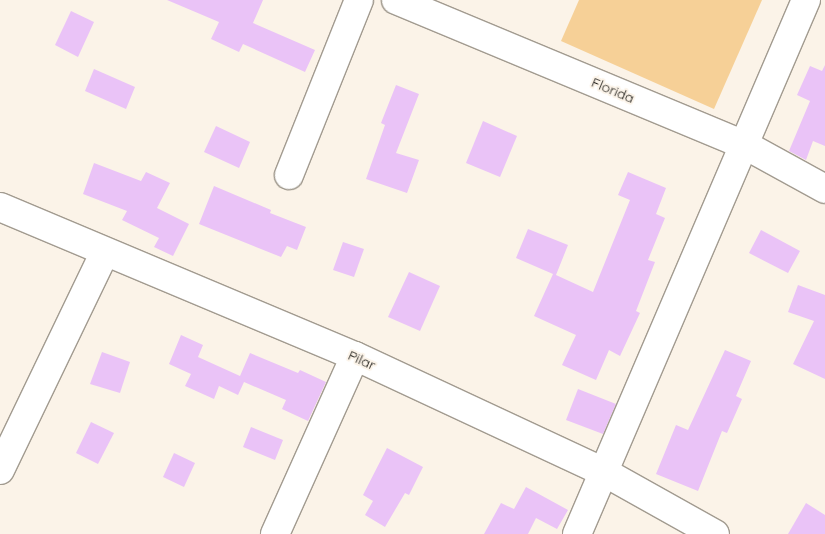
<!DOCTYPE html>
<style>
body{margin:0}
#map{position:relative;width:825px;height:534px;overflow:hidden;background:#fbf3e8;font-family:Quicksand,sans-serif}
div>[style]{position:absolute}
.green>*{inset:0;background:#f6d097}
.building>*{inset:0;background:#eac3f7}
.roads{filter:drop-shadow(1px 0 #a29b90) drop-shadow(-1px 0 #a29b90) drop-shadow(0 1px #a29b90) drop-shadow(0 -1px #a29b90)}
.minor>*{height:28px;margin:-14px;padding:0 14px;transform-origin:14px;border-radius:14px;background:#fff}
span{translate:-50% -50%;white-space:nowrap;text-align:center;line-height:1.15;-webkit-text-stroke:4px #fbf3e8;paint-order:stroke}
.street-label{font-size:14px;color:#23211c}
</style>
<div id="map">
<div class="green">
<div style="clip-path:polygon(579px 0,762px 0,714px 109px,561px 41px)"></div>
</div>
<div class="building">
<div style="clip-path:polygon(167px 0,263px 0,253px 23px,315px 50px,305px 72px,243px 44px,239px 52px,211px 39px,219px 22px)"></div>
<div style="clip-path:polygon(71px 11px,94px 22px,78px 57px,55px 45px)"></div>
<div style="clip-path:polygon(825px 65px,825px 146px,813px 141px,806px 160px,789px 151px,810px 101px,797px 95px,810px 66px,822px 71px)"></div>
<div style="clip-path:polygon(94px 69px,135px 87px,126px 109px,85px 91px)"></div>
<div style="clip-path:polygon(396px 85px,419px 94px,396px 153px,419px 160px,407px 193px,366px 179px,385px 125px,381px 123px)"></div>
<div style="clip-path:polygon(483px 121px,517px 136px,500px 177px,466px 163px)"></div>
<div style="clip-path:polygon(216px 126px,250px 142px,239px 168px,204px 152px)"></div>
<div style="clip-path:polygon(94px 163px,141px 181px,146px 172px,170px 183px,157px 208px,189px 224px,173px 256px,154px 247px,159px 238px,122px 220px,127px 211px,83px 194px)"></div>
<div style="clip-path:polygon(628px 172px,666px 188px,656px 214px,665px 218px,648px 260px,655px 262px,636px 311px,640px 313px,620px 356px,609px 350px,596px 380px,562px 365px,576px 335px,534px 316px,553px 274px,516px 258px,528px 229px,568px 245px,556px 275px,593px 292px,630px 200px,618px 195px)"></div>
<div style="clip-path:polygon(214px 186px,271px 210px,270px 213px,306px 227px,297px 250px,287px 246px,281px 257px,199px 224px)"></div>
<div style="clip-path:polygon(761px 230px,800px 251px,788px 273px,749px 253px)"></div>
<div style="clip-path:polygon(343px 242px,364px 249px,354px 277px,333px 270px)"></div>
<div style="clip-path:polygon(409px 272px,440px 286px,420px 331px,388px 317px)"></div>
<div style="clip-path:polygon(798px 285px,825px 295px,825px 379px,793px 364px,814px 321px,788px 312px)"></div>
<div style="clip-path:polygon(181px 335px,203px 345px,198px 357px,240px 376px,250px 353px,298px 373px,300px 370px,326px 382px,308px 421px,282px 409px,286px 400px,244px 382px,238px 395px,219px 386px,214px 399px,185px 386px,191px 374px,169px 364px)"></div>
<div style="clip-path:polygon(725px 350px,751px 361px,736px 396px,742px 399px,727px 433px,722px 431px,698px 491px,656px 474px,676px 425px,688px 430px)"></div>
<div style="clip-path:polygon(102px 352px,130px 362px,120px 393px,90px 384px)"></div>
<div style="clip-path:polygon(578px 389px,616px 404px,603px 434px,566px 420px)"></div>
<div style="clip-path:polygon(91px 422px,114px 433px,98px 464px,76px 453px)"></div>
<div style="clip-path:polygon(251px 427px,283px 440px,275px 460px,243px 447px)"></div>
<div style="clip-path:polygon(387px 448px,423px 467px,409px 495px,405px 493px,385px 527px,365px 515px,373px 501px,363px 495px)"></div>
<div style="clip-path:polygon(174px 453px,195px 463px,184px 487px,163px 477px)"></div>
<div style="clip-path:polygon(526px 487px,568px 510px,557px 529px,536px 518px,528px 534px,484px 534px,501px 503px,514px 509px)"></div>
<div style="clip-path:polygon(806px 503px,825px 515px,825px 534px,788px 534px)"></div>
</div>
<div class="roads">
<div class="minor">
<div style="left:396px;top:0;width:378px;rotate:22.6deg"></div>
<div style="left:745px;top:145px;width:91px;rotate:28.8deg"></div>
<div style="left:289px;top:175px;width:188px;rotate:-68.2deg"></div>
<div style="left:0;top:207px;width:385px;rotate:22.8deg"></div>
<div style="left:355px;top:356px;width:275px;rotate:25deg"></div>
<div style="left:604px;top:472px;width:127px;rotate:29.2deg"></div>
<div style="left:0;top:470px;width:242px;rotate:-64.3deg"></div>
<div style="left:275px;top:534px;width:195px;rotate:-65.8deg"></div>
<div style="left:577px;top:534px;width:581px;rotate:-66.79deg"></div>
</div>
</div>
<div class="street-label">
<span style="left:613px;top:90px;rotate:23deg">Florida</span>
<span style="left:362px;top:360px;rotate:24deg">Pilar</span>
</div>
</div>
